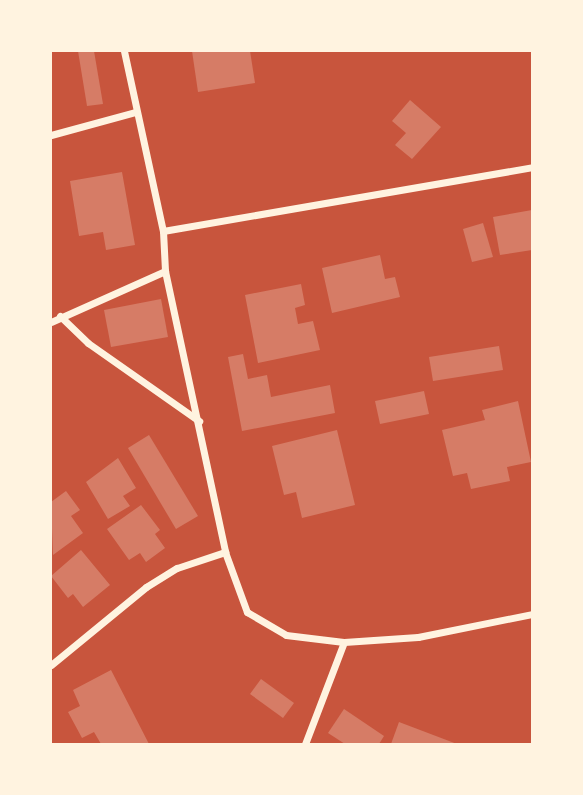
<!DOCTYPE html>
<style>
body{margin:0}
#map{position:relative;width:583px;height:795px;overflow:hidden;background:#c8553d;font-family:Inter,sans-serif}
div>[style]{position:absolute}
.building>*{inset:0;background:#d67c66}
.minor>*{height:7px;margin:-3.5px;padding:0 3.5px;transform-origin:3.5px;border-radius:3.5px;background:#fff3e0}
span{translate:-50% -50%;white-space:nowrap;text-align:center;line-height:1.15;-webkit-text-stroke:7px #fff3e0;paint-order:stroke}
.frame{position:absolute;inset:0;border:52px solid #fff3e0;pointer-events:none}
</style>
<div id="map">
<div class="building">
<div style="clip-path:polygon(78px 51px,94px 51px,103px 104px,87px 106px)"></div>
<div style="clip-path:polygon(192px 51px,250px 51px,255px 83px,198px 92px)"></div>
<div style="clip-path:polygon(410px 100px,441px 127px,412px 159px,395px 145px,406px 133px,392px 121px)"></div>
<div style="clip-path:polygon(122px 172px,135px 245px,106px 250px,103px 232px,79px 236px,70px 181px)"></div>
<div style="clip-path:polygon(532px 210px,532px 250px,500px 255px,493px 217px)"></div>
<div style="clip-path:polygon(483px 223px,493px 257px,472px 262px,463px 229px)"></div>
<div style="clip-path:polygon(380px 255px,385px 279px,395px 277px,400px 297px,332px 313px,322px 268px)"></div>
<div style="clip-path:polygon(301px 284px,305px 305px,295px 308px,298px 324px,313px 321px,320px 350px,258px 363px,245px 295px)"></div>
<div style="clip-path:polygon(161px 299px,168px 337px,111px 347px,104px 310px)"></div>
<div style="clip-path:polygon(499px 346px,503px 370px,433px 381px,429px 357px)"></div>
<div style="clip-path:polygon(243px 354px,248px 379px,267px 375px,271px 397px,330px 385px,335px 413px,242px 431px,228px 357px)"></div>
<div style="clip-path:polygon(424px 391px,429px 414px,380px 424px,375px 401px)"></div>
<div style="clip-path:polygon(518px 401px,531px 462px,507px 467px,510px 481px,471px 489px,467px 473px,453px 476px,442px 430px,485px 420px,482px 410px)"></div>
<div style="clip-path:polygon(337px 430px,355px 505px,302px 518px,296px 492px,284px 495px,272px 446px)"></div>
<div style="clip-path:polygon(149px 435px,198px 516px,176px 529px,128px 448px)"></div>
<div style="clip-path:polygon(118px 458px,136px 488px,123px 496px,130px 506px,108px 519px,86px 482px)"></div>
<div style="clip-path:polygon(66px 491px,80px 510px,71px 516px,83px 533px,53px 555px,51px 502px)"></div>
<div style="clip-path:polygon(141px 505px,160px 530px,155px 534px,165px 548px,146px 562px,140px 553px,129px 560px,107px 529px)"></div>
<div style="clip-path:polygon(81px 550px,110px 585px,83px 607px,73px 594px,68px 598px,51px 576px)"></div>
<div style="clip-path:polygon(111px 670px,149px 744px,101px 744px,94px 732px,82px 738px,68px 712px,80px 706px,73px 690px)"></div>
<div style="clip-path:polygon(261px 679px,294px 703px,283px 718px,250px 694px)"></div>
<div style="clip-path:polygon(344px 709px,384px 736px,379px 744px,345px 744px,328px 733px)"></div>
<div style="clip-path:polygon(399px 722px,457px 744px,391px 744px)"></div>
</div>
<div class="minor">
<div style="left:124px;top:51px;width:184px;rotate:77.8deg"></div>
<div style="left:163px;top:231px;width:40px;rotate:87.1deg"></div>
<div style="left:165px;top:271px;width:287px;rotate:77.9deg"></div>
<div style="left:225px;top:552px;width:64px;rotate:69.9deg"></div>
<div style="left:247px;top:612px;width:45px;rotate:30.5deg"></div>
<div style="left:286px;top:635px;width:58px;rotate:6.9deg"></div>
<div style="left:344px;top:642px;width:74px;rotate:-3.9deg"></div>
<div style="left:418px;top:637px;width:116px;rotate:-11.4deg"></div>
<div style="left:51px;top:135px;width:87px;rotate:-15.3deg"></div>
<div style="left:163px;top:231px;width:375px;rotate:-9.8deg"></div>
<div style="left:60px;top:316px;width:39px;rotate:44deg"></div>
<div style="left:88px;top:343px;width:136px;rotate:35.1deg"></div>
<div style="left:51px;top:322px;width:125px;rotate:-24.1deg"></div>
<div style="left:51px;top:665px;width:123px;rotate:-39.4deg"></div>
<div style="left:146px;top:587px;width:36px;rotate:-32deg"></div>
<div style="left:177px;top:568px;width:51px;rotate:-18.4deg"></div>
<div style="left:305px;top:744px;width:109px;rotate:-69.1deg"></div>
</div>
<div class="frame"></div>
</div>
